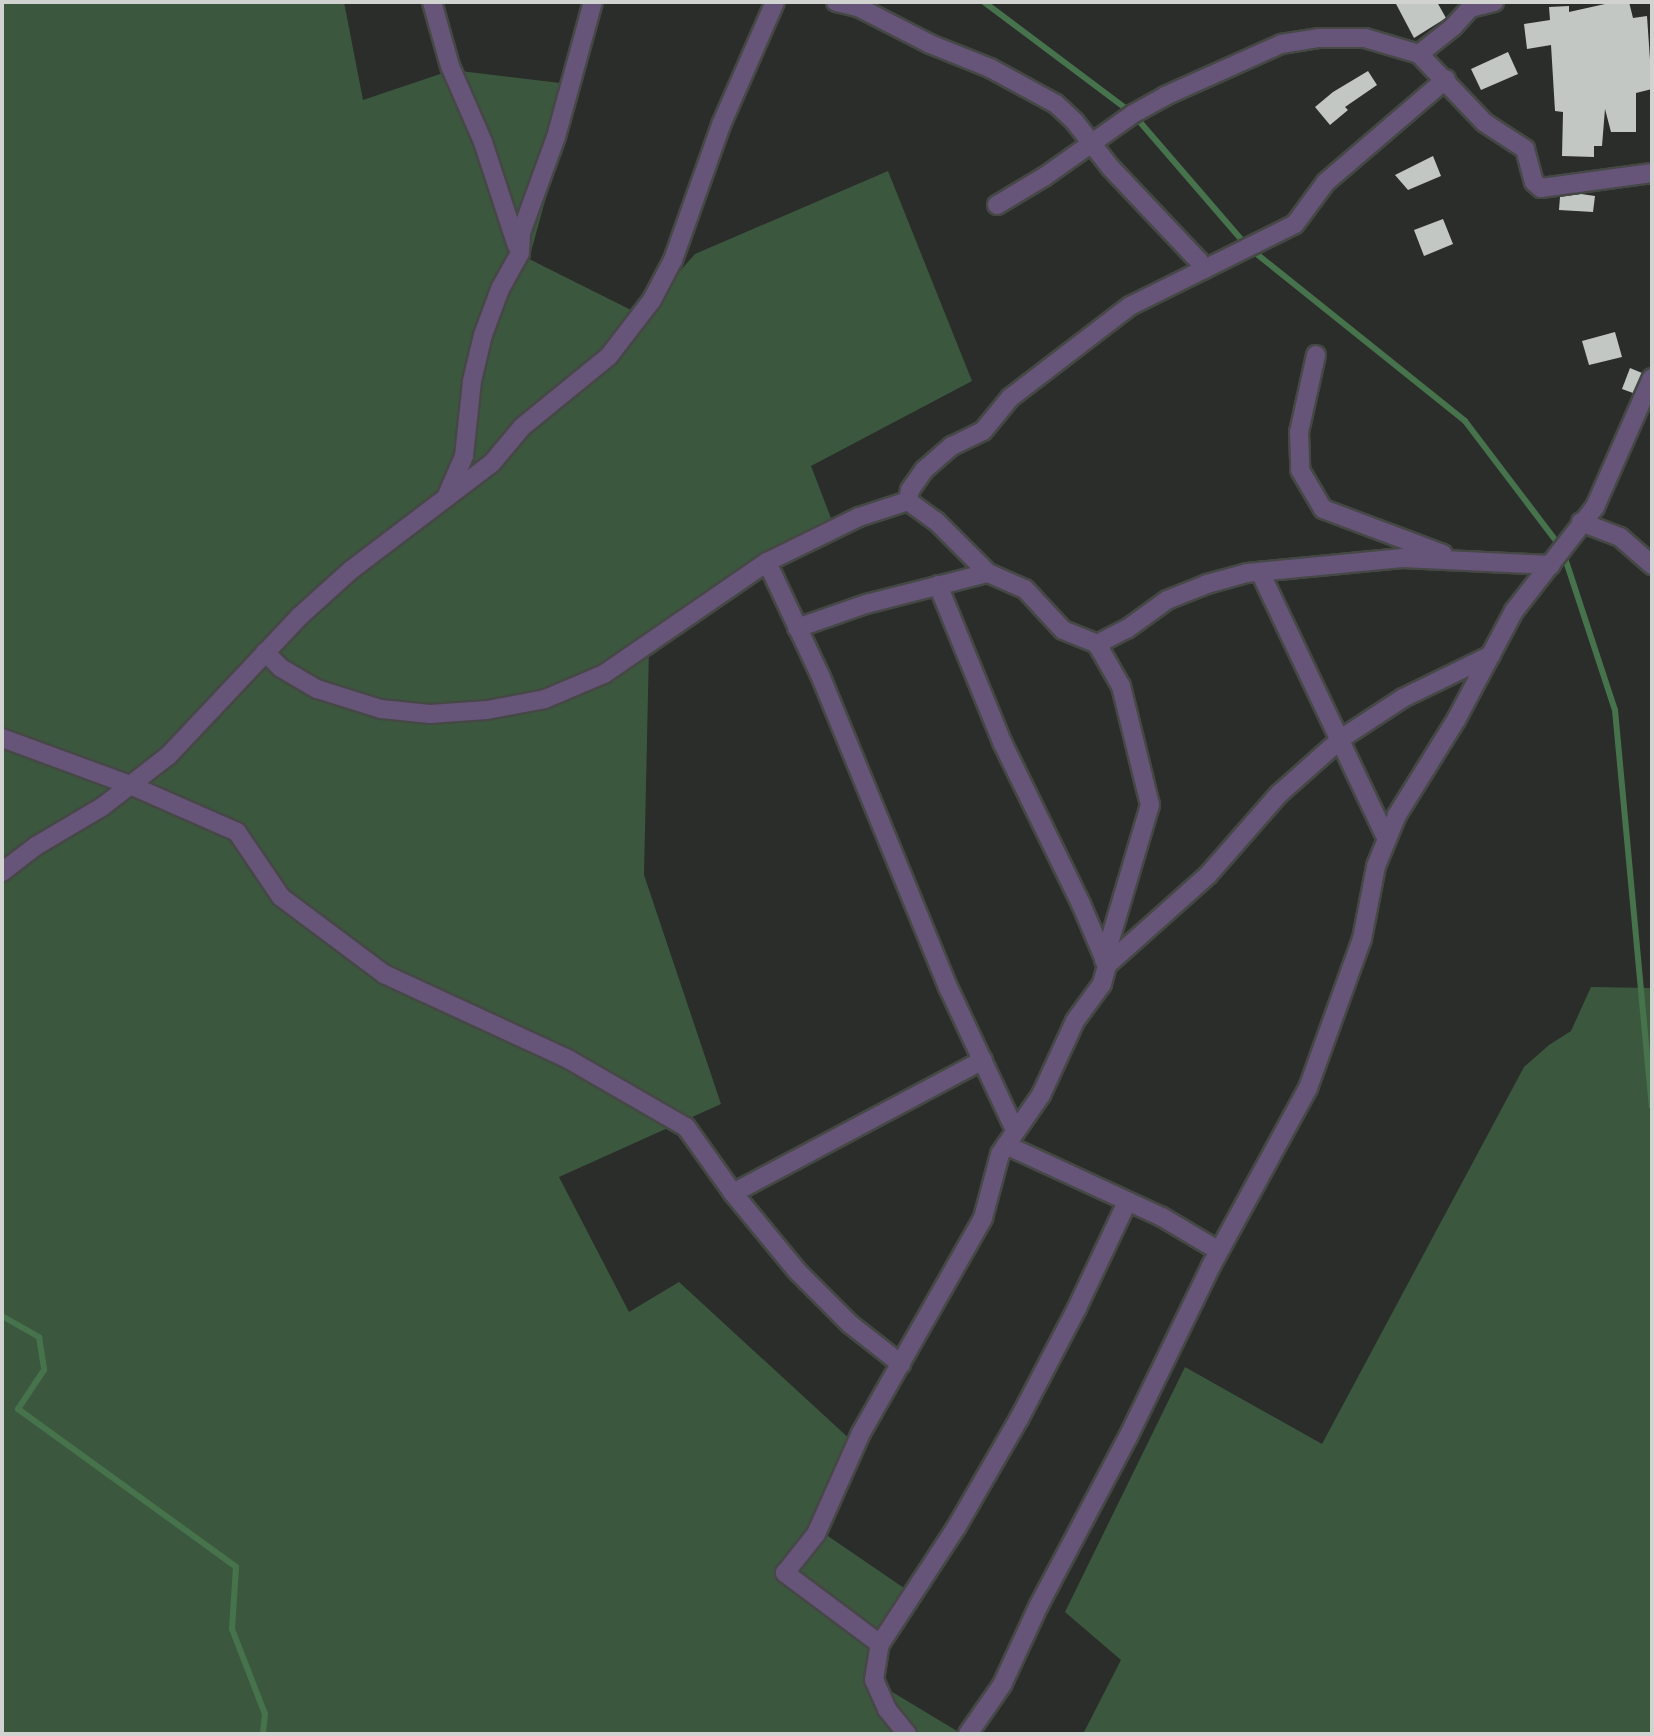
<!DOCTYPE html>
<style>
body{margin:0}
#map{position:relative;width:1654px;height:1736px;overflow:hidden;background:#2a2d2a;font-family:"Nunito Sans",sans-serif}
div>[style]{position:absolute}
.green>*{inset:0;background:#3b583f}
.stream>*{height:6px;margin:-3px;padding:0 3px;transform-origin:3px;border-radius:3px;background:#46734c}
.building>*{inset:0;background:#c3c7c3}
.roads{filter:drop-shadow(2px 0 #454845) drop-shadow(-2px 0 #454845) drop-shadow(0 2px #454845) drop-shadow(0 -2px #454845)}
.minor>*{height:18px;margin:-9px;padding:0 9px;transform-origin:9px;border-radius:9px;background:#665479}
span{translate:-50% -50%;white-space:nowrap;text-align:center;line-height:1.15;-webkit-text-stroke:7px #2a2d2a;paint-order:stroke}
.frame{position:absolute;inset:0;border:4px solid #d1d3d1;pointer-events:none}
</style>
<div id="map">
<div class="green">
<div style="clip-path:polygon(2px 2px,344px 2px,363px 100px,452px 70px,577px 85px,529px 259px,641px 315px,695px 254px,888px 171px,972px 381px,811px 466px,834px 526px,649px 649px,644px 875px,721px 1104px,559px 1177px,629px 1312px,679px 1282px,853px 1442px,822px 1532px,904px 1588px,874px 1681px,962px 1734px,2px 1734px)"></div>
<div style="clip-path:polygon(1591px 987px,1652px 988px,1652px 1734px,1083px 1734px,1121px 1660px,1065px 1612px,1185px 1367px,1322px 1444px,1524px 1067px,1549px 1045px,1571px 1031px)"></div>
</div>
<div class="stream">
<div style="left:984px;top:2px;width:186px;rotate:36.9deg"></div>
<div style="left:1133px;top:114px;width:176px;rotate:49.2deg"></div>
<div style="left:1248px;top:247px;width:278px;rotate:38.7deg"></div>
<div style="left:1465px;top:421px;width:161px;rotate:52.8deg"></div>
<div style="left:1562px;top:549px;width:169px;rotate:71.8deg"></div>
<div style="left:1615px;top:710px;width:398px;rotate:84.7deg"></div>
<div style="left:2px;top:1316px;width:43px;rotate:29.6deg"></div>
<div style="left:39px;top:1337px;width:33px;rotate:81deg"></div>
<div style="left:44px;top:1370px;width:47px;rotate:123.7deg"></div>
<div style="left:18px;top:1409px;width:269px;rotate:35.9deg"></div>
<div style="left:236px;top:1567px;width:62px;rotate:93.7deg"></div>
<div style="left:232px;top:1629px;width:91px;rotate:68.8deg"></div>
<div style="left:265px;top:1714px;width:20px;rotate:96deg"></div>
</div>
<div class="building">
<div style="clip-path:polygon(1395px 2px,1437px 2px,1446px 18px,1414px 38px)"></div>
<div style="clip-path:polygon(1614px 2px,1629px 2px,1633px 18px,1647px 16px,1652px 89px,1636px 93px,1636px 132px,1611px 132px,1605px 109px,1602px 146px,1594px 146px,1594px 157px,1562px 156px,1563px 112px,1555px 111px,1551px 45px,1527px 49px,1524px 24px,1550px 20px,1549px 7px,1569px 6px,1569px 12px)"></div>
<div style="clip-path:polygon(1508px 52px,1518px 74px,1481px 90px,1471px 69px)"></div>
<div style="clip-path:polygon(1368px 71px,1377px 85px,1345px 107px,1348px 110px,1330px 125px,1315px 107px,1333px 92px)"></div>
<div style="clip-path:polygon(1433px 156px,1441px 176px,1408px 190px,1395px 175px)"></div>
<div style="clip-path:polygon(1581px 194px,1595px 196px,1593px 212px,1559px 210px,1560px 197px)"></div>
<div style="clip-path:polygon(1443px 219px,1453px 244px,1424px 256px,1414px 230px)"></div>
<div style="clip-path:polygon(1615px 332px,1622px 357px,1589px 365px,1582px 341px)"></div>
<div style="clip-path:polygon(1630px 368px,1642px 373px,1633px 393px,1622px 389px)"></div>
</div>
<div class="roads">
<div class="minor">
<div style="left:432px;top:2px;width:66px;rotate:74.3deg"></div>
<div style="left:450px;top:66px;width:83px;rotate:66.5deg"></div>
<div style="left:483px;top:142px;width:109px;rotate:71.9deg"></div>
<div style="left:836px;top:2px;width:23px;rotate:13deg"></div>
<div style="left:858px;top:7px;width:81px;rotate:27.2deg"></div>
<div style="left:930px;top:44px;width:65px;rotate:21.8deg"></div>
<div style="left:990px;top:68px;width:75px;rotate:28.6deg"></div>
<div style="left:1056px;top:104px;width:26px;rotate:43deg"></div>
<div style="left:1075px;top:122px;width:57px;rotate:52.1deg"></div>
<div style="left:1110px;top:167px;width:129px;rotate:46.6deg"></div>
<div style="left:1199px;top:261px;width:10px;rotate:66deg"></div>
<div style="left:1419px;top:54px;width:43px;rotate:-38.5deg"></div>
<div style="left:1453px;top:27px;width:25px;rotate:-48deg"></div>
<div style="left:1470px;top:8px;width:25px;rotate:-14deg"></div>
<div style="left:997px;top:205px;width:55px;rotate:-30.8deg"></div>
<div style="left:1044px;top:177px;width:109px;rotate:-35.3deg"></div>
<div style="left:1133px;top:114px;width:37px;rotate:-29deg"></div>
<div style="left:1165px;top:96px;width:127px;rotate:-24.1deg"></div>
<div style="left:1281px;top:44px;width:39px;rotate:-9deg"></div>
<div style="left:1320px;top:38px;width:45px"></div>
<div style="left:1365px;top:38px;width:56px;rotate:16.5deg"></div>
<div style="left:1419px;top:54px;width:95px;rotate:46.3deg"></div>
<div style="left:1485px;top:123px;width:48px;rotate:33deg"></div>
<div style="left:1525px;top:149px;width:34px;rotate:75deg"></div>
<div style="left:1534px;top:182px;width:9px;rotate:41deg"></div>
<div style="left:1541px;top:188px;width:112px;rotate:-7.7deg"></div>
<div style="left:1316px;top:355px;width:79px;rotate:102.4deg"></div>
<div style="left:1299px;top:432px;width:38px;rotate:88deg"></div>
<div style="left:1300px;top:470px;width:45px;rotate:59.5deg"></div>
<div style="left:1323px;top:509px;width:128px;rotate:20.6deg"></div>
<div style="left:447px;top:495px;width:43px;rotate:-66.4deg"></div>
<div style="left:464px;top:456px;width:75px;rotate:-83.9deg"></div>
<div style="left:472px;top:381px;width:47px;rotate:-76.6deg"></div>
<div style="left:483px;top:335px;width:49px;rotate:-69.7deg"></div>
<div style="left:500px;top:289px;width:41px;rotate:-60.9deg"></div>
<div style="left:520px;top:253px;width:20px;rotate:-87deg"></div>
<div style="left:521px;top:233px;width:102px;rotate:-70deg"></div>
<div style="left:556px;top:137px;width:140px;rotate:-74.7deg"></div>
<div style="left:908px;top:501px;width:11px;rotate:-80deg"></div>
<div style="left:910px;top:490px;width:24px;rotate:-55deg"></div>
<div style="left:924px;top:470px;width:37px;rotate:-41deg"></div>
<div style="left:952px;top:446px;width:34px;rotate:-26deg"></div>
<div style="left:983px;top:431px;width:43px;rotate:-50.7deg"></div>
<div style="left:1010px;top:398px;width:151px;rotate:-37.5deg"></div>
<div style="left:1130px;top:306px;width:184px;rotate:-26.4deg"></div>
<div style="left:1295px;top:224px;width:52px;rotate:-53.6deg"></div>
<div style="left:1326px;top:182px;width:158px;rotate:-40.6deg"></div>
<div style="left:908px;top:501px;width:34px;rotate:36deg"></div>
<div style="left:936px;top:521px;width:74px;rotate:45deg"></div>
<div style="left:1581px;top:522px;width:42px;rotate:21deg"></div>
<div style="left:1620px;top:537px;width:43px;rotate:41.2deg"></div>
<div style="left:767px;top:562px;width:125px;rotate:64.9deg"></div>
<div style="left:820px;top:675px;width:337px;rotate:67.7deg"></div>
<div style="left:948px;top:987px;width:158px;rotate:64.9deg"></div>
<div style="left:1260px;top:572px;width:296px;rotate:64.6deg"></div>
<div style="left:938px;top:585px;width:170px;rotate:67.8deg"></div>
<div style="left:1002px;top:742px;width:180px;rotate:64deg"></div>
<div style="left:1081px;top:904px;width:66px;rotate:66.9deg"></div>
<div style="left:797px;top:628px;width:73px;rotate:-19.2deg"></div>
<div style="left:866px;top:604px;width:126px;rotate:-14.3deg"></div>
<div style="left:988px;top:573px;width:40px;rotate:23.4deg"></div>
<div style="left:1025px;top:589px;width:56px;rotate:47.2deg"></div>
<div style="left:1063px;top:630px;width:37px;rotate:22deg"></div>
<div style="left:1097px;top:644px;width:34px;rotate:-27deg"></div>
<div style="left:1127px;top:629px;width:49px;rotate:-35.9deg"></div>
<div style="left:1167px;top:600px;width:43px;rotate:-21.8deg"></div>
<div style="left:1207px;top:584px;width:41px;rotate:-15.4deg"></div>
<div style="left:1247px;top:573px;width:156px;rotate:-5.5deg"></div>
<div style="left:1402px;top:558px;width:149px;rotate:2.7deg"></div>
<div style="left:1097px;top:644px;width:48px;rotate:60.3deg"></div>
<div style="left:1121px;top:686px;width:122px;rotate:76.3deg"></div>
<div style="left:1150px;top:805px;width:162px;rotate:106.5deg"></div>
<div style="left:265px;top:652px;width:23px;rotate:45deg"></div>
<div style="left:281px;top:668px;width:42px;rotate:30.3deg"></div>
<div style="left:317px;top:689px;width:67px;rotate:17.4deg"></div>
<div style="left:381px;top:709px;width:49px;rotate:5.8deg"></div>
<div style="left:430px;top:714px;width:57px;rotate:-4deg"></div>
<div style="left:487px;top:710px;width:59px;rotate:-10.7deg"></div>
<div style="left:545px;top:699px;width:64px;rotate:-23deg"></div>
<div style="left:604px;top:674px;width:198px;rotate:-34.5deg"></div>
<div style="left:767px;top:562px;width:102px;rotate:-26.1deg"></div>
<div style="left:859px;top:517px;width:52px;rotate:-18.1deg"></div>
<div style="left:2px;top:738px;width:136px;rotate:20.2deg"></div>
<div style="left:130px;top:785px;width:117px;rotate:23.7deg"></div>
<div style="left:237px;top:832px;width:78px;rotate:55.9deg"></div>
<div style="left:281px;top:897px;width:129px;rotate:36.8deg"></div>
<div style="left:384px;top:974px;width:203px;rotate:24.8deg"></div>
<div style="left:568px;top:1059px;width:136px;rotate:30deg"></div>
<div style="left:686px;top:1127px;width:81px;rotate:54.5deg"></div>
<div style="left:733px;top:1193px;width:102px;rotate:50.6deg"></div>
<div style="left:798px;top:1272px;width:74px;rotate:45deg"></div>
<div style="left:850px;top:1324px;width:65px;rotate:38.1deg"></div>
<div style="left:2px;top:872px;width:43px;rotate:-37.4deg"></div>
<div style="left:36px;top:846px;width:77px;rotate:-30.6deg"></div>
<div style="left:102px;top:807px;width:83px;rotate:-37.7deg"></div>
<div style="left:168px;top:756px;width:192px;rotate:-46.7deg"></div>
<div style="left:300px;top:616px;width:69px;rotate:-42deg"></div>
<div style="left:351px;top:570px;width:177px;rotate:-37.2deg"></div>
<div style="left:492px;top:463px;width:47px;rotate:-50.2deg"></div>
<div style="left:522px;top:427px;width:112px;rotate:-39.2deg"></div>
<div style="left:609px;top:356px;width:71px;rotate:-52.5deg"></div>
<div style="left:652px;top:300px;width:45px;rotate:-62.3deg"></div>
<div style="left:673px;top:260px;width:143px;rotate:-70.4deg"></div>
<div style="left:721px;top:125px;width:134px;rotate:-66.3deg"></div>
<div style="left:1006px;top:1145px;width:172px;rotate:24.8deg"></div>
<div style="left:1162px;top:1217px;width:66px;rotate:30.8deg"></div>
<div style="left:733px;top:1193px;width:283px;rotate:-28deg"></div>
<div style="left:880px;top:1644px;width:119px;rotate:-143.2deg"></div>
<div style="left:785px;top:1573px;width:50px;rotate:-51.5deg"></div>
<div style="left:816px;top:1534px;width:111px;rotate:-66deg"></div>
<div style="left:861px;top:1433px;width:247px;rotate:-60.4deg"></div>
<div style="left:983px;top:1218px;width:66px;rotate:-75.1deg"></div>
<div style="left:1000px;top:1154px;width:72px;rotate:-55.2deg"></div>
<div style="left:1041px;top:1095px;width:81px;rotate:-65.3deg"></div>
<div style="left:1075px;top:1021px;width:46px;rotate:-53.9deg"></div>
<div style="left:1102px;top:984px;width:20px;rotate:-75deg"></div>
<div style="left:1107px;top:965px;width:135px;rotate:-41.7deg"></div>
<div style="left:1208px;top:875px;width:108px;rotate:-48.8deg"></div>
<div style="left:1279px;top:794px;width:84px;rotate:-41.6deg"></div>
<div style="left:1342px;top:738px;width:73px;rotate:-33.3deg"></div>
<div style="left:1403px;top:698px;width:98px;rotate:-26deg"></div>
<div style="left:907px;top:1734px;width:32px;rotate:-129deg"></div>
<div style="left:887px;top:1709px;width:32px;rotate:-114deg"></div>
<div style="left:874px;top:1680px;width:36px;rotate:-81deg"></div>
<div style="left:880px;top:1644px;width:139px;rotate:-56.8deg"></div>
<div style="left:956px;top:1528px;width:126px;rotate:-60deg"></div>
<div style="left:1019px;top:1419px;width:125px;rotate:-62.4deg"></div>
<div style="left:1077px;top:1308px;width:117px;rotate:-64.7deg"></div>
<div style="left:968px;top:1734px;width:60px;rotate:-55.2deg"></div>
<div style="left:1002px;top:1685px;width:88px;rotate:-65.2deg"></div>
<div style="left:1039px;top:1605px;width:190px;rotate:-62.1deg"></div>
<div style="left:1128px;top:1437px;width:190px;rotate:-64.1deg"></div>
<div style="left:1211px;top:1266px;width:203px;rotate:-61.4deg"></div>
<div style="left:1308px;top:1088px;width:158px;rotate:-70.1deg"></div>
<div style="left:1362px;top:939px;width:74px;rotate:-79.1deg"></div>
<div style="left:1376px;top:866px;width:55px;rotate:-67.6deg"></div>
<div style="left:1397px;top:815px;width:112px;rotate:-58.2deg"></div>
<div style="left:1456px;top:720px;width:123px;rotate:-62deg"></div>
<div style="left:1514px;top:611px;width:132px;rotate:-52.1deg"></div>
<div style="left:1595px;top:507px;width:141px;rotate:-66.2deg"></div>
</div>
</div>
<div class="frame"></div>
</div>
